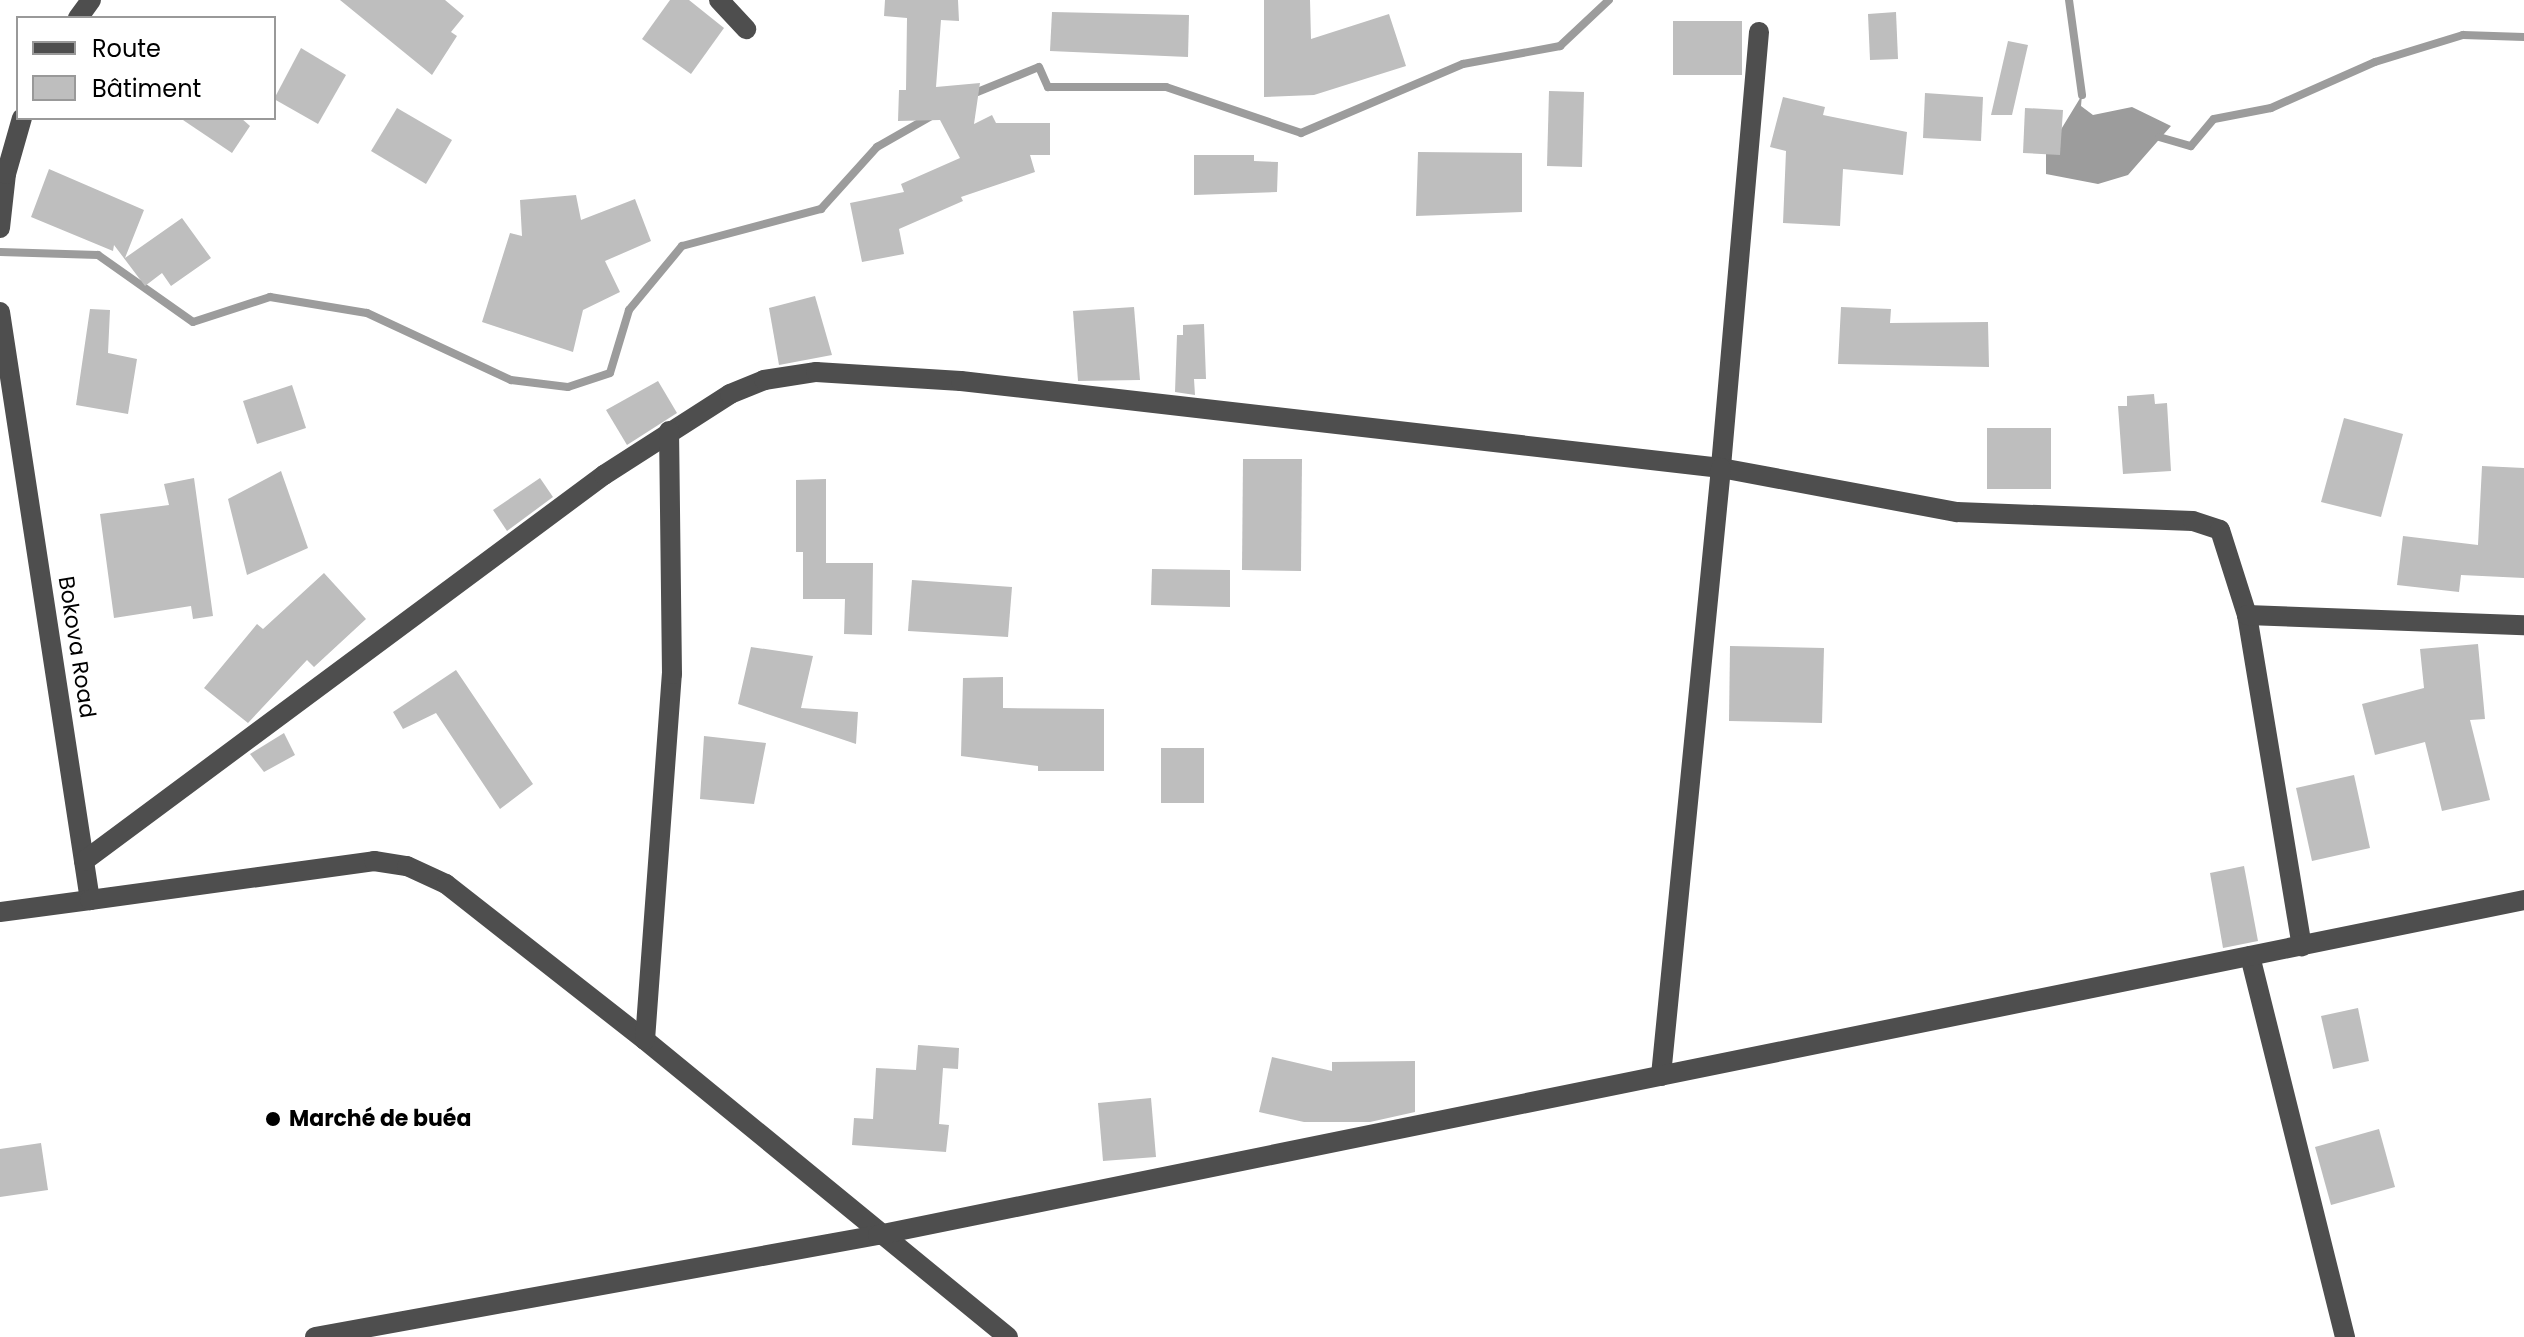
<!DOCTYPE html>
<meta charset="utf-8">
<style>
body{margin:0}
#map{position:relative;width:2524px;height:1337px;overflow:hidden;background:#fff;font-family:Poppins,sans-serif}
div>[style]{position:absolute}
.water>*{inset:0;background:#9c9c9c}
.stream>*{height:8px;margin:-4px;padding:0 4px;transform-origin:4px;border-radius:4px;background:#9c9c9c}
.building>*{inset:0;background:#bebebe}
.minor>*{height:20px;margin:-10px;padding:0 10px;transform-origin:10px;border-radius:10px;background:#4e4e4e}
.dots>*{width:22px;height:22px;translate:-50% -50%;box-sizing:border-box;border:4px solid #fff;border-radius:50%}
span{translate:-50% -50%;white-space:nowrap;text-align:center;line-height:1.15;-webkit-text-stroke:6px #fff;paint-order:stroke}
.street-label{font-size:22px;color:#000}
.poi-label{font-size:22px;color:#000;font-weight:700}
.left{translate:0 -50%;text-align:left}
.legend{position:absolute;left:16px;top:16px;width:260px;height:104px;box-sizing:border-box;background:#fff;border:2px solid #999;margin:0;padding:10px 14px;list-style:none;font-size:24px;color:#000}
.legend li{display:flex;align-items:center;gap:16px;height:40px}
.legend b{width:40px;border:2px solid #999}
</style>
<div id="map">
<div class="water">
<div style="clip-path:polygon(2082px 95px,2081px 106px,2093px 115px,2132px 107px,2171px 126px,2128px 175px,2098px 184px,2046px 174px,2046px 154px)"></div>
</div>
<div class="stream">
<div style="left:2069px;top:0;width:96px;rotate:82.2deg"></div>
<div style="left:970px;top:95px;width:74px;rotate:-22.1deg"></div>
<div style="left:1039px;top:67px;width:22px;rotate:66deg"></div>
<div style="left:1048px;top:87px;width:118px"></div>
<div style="left:1166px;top:87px;width:143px;rotate:18.8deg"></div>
<div style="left:1301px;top:133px;width:176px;rotate:-23.1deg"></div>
<div style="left:1463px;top:64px;width:99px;rotate:-10.5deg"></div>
<div style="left:1560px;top:46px;width:67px;rotate:-43.2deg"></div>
<div style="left:2159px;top:137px;width:33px;rotate:16deg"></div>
<div style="left:2191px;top:146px;width:35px;rotate:-50deg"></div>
<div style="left:2214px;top:119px;width:58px;rotate:-10.9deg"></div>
<div style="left:2271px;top:108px;width:114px;rotate:-23.9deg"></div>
<div style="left:2375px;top:62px;width:92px;rotate:-17.1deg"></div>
<div style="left:2463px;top:35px;width:61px;rotate:1.9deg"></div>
<div style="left:0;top:252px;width:98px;rotate:1.8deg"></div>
<div style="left:98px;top:255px;width:116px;rotate:35.2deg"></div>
<div style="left:193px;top:322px;width:81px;rotate:-18deg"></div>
<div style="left:270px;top:297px;width:98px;rotate:9.4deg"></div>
<div style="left:367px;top:313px;width:159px;rotate:25deg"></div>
<div style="left:511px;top:380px;width:57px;rotate:7deg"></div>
<div style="left:568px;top:387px;width:44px;rotate:-18.4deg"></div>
<div style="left:610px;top:373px;width:66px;rotate:-73.2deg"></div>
<div style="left:629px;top:310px;width:83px;rotate:-50.4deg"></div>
<div style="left:682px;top:246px;width:144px;rotate:-14.9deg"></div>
<div style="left:821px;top:209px;width:84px;rotate:-47.9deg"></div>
<div style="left:877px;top:147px;width:64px;rotate:-29.7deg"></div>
</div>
<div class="building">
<div style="clip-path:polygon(340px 0,445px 0,464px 16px,451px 32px,457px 36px,432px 75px)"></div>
<div style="clip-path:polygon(670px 0,689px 0,724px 28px,691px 74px,642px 39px)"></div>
<div style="clip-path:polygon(885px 0,958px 0,959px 21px,941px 20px,936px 87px,980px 83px,974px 124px,992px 115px,996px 123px,1050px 123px,1050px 155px,1030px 155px,1035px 172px,961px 197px,963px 201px,899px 229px,904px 254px,862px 262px,850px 203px,904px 192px,901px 184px,960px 158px,940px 120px,898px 121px,899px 90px,906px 90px,907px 18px,884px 16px)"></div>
<div style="clip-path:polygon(1264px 0,1310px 0,1311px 39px,1389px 14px,1406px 66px,1314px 95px,1264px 97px)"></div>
<div style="clip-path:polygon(1052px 12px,1189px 15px,1188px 57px,1050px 51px)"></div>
<div style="clip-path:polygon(1896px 12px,1898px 59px,1870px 60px,1868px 14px)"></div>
<div style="clip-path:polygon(1673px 21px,1742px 21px,1742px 75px,1673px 75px)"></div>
<div style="clip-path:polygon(2008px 41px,2028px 45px,2012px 115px,1991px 115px)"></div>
<div style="clip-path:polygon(301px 48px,346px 75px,318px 124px,274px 99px)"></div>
<div style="clip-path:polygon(1549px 91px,1584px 92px,1582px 167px,1547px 166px)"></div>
<div style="clip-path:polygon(1925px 93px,1983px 97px,1981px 141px,1923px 138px)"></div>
<div style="clip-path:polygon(1783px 97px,1825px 107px,1823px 115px,1907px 132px,1903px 175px,1843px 169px,1840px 226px,1783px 223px,1786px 151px,1770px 147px)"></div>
<div style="clip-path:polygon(397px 108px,452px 140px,426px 184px,371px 151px)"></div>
<div style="clip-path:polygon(2025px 108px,2063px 110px,2060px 155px,2023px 153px)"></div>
<div style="clip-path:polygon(180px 118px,241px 118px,250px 126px,232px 153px)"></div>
<div style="clip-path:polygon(1418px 152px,1522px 153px,1522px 212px,1416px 216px)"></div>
<div style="clip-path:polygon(1194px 155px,1254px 155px,1254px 161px,1278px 162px,1277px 192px,1194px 195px)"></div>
<div style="clip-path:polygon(49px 169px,144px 210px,125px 258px,182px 218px,211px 258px,171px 286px,162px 273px,145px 286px,114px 245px,113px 251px,31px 217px)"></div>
<div style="clip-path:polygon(576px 195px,581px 220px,635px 199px,651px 241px,605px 261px,620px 292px,583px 310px,573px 352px,482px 322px,510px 233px,522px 236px,520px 200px)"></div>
<div style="clip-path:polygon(815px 296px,832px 355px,779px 365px,769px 308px)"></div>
<div style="clip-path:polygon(1134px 307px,1140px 380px,1078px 381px,1073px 311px)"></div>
<div style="clip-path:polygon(1841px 307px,1891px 309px,1890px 323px,1988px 322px,1989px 367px,1838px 364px)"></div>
<div style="clip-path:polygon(90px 309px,110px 310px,108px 353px,137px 359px,128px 414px,76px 405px)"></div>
<div style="clip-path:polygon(1204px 324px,1206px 379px,1194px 379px,1195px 395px,1175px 392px,1177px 335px,1183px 335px,1183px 325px)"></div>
<div style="clip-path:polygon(658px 381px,677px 413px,627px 445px,606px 410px)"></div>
<div style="clip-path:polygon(292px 385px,306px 428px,257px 444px,243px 401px)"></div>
<div style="clip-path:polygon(2154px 394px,2155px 404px,2167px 403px,2171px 471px,2123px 474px,2118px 406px,2127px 406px,2127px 396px)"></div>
<div style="clip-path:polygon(2344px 418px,2403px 434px,2381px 517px,2321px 502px)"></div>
<div style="clip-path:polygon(1987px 428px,2051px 428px,2051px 489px,1987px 489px)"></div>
<div style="clip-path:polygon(1243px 459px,1302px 459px,1301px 571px,1242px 570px)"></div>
<div style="clip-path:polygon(2482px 466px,2524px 468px,2524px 578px,2461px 575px,2459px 592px,2397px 585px,2403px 536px,2478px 545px)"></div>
<div style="clip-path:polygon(281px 471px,308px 548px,247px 575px,228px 499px)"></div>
<div style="clip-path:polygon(194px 478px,213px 616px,193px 619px,191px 606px,114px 618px,100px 514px,169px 505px,164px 484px)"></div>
<div style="clip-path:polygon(540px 478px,553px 497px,507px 531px,493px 510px)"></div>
<div style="clip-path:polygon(826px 479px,826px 563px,873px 563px,872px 635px,844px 634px,845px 599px,803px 599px,803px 552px,796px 552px,796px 480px)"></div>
<div style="clip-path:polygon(1152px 569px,1230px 570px,1230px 607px,1151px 605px)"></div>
<div style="clip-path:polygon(324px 573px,366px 619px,314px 667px,307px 660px,248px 723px,204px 688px,257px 624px,263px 629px)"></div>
<div style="clip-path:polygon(912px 580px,1012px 587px,1008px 637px,908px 631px)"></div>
<div style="clip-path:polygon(2478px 644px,2485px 719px,2470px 720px,2490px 800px,2442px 811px,2425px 742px,2375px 755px,2362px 704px,2424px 688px,2420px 649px)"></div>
<div style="clip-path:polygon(1730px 646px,1824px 648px,1822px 723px,1729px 721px)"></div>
<div style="clip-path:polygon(751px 647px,813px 656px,801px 708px,858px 712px,856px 744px,738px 704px)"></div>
<div style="clip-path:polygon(456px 670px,533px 784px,500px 809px,436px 713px,403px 729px,393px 712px)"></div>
<div style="clip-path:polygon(1003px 677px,1003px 708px,1104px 709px,1104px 771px,1038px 771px,1038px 766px,961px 756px,963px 678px)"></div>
<div style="clip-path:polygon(284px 733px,295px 755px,264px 772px,250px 754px)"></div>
<div style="clip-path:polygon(704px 736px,766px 743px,754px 804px,700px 799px)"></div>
<div style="clip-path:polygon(1161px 748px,1204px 748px,1204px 803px,1161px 803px)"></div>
<div style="clip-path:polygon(2354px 775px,2370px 848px,2312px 861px,2296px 788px)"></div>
<div style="clip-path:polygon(2244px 866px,2258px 941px,2223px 948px,2210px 873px)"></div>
<div style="clip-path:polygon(2358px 1008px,2369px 1061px,2333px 1069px,2321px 1016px)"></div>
<div style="clip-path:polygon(918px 1045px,959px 1048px,958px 1069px,943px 1068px,939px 1124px,949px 1125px,946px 1152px,852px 1145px,854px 1118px,873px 1119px,876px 1068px,916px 1070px)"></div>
<div style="clip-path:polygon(1272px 1057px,1332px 1071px,1332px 1062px,1415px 1061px,1415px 1112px,1370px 1122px,1304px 1122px,1259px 1112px)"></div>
<div style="clip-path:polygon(1151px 1098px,1156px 1157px,1103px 1161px,1098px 1103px)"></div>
<div style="clip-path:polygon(2379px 1129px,2395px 1187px,2331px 1205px,2315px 1147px)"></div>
<div style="clip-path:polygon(41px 1143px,48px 1190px,0 1197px,0 1149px)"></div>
</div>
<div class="minor">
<div style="left:719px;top:0;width:40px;rotate:47deg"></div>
<div style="left:78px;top:18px;width:22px;rotate:-54deg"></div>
<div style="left:1759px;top:32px;width:438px;rotate:95deg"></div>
<div style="left:1721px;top:468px;width:240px;rotate:10.6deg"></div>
<div style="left:1957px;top:512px;width:236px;rotate:2.2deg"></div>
<div style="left:2193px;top:521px;width:28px;rotate:18deg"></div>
<div style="left:2220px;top:530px;width:89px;rotate:72.4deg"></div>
<div style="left:2247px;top:615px;width:336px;rotate:80.6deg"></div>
<div style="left:0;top:228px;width:54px;rotate:-83.7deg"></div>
<div style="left:6px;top:174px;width:58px;rotate:-74.1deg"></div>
<div style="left:0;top:312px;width:595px;rotate:81.3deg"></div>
<div style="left:90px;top:900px;width:91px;rotate:172.4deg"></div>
<div style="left:2247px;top:615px;width:277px;rotate:2.1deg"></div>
<div style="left:84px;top:861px;width:648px;rotate:-36.59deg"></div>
<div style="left:604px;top:475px;width:150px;rotate:-32.7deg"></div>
<div style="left:730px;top:394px;width:37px;rotate:-22deg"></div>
<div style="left:764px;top:380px;width:53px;rotate:-8.7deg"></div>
<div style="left:816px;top:372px;width:145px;rotate:3.6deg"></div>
<div style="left:961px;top:381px;width:765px;rotate:6.53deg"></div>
<div style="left:1721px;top:468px;width:611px;rotate:95.64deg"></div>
<div style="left:90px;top:900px;width:287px;rotate:-7.8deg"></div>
<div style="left:374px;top:861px;width:33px;rotate:9deg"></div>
<div style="left:407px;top:866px;width:43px;rotate:24.8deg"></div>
<div style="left:446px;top:884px;width:253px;rotate:38.1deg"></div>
<div style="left:645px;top:1040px;width:469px;rotate:39.3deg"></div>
<div style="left:2250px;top:956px;width:393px;rotate:76deg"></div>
<div style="left:645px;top:1040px;width:367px;rotate:-85.8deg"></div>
<div style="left:672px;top:674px;width:243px;rotate:-90.7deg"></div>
<div style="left:315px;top:1337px;width:572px;rotate:-10.27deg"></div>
<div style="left:878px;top:1235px;width:1680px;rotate:-11.5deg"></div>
</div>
<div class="dots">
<div style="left:273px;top:1119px;background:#000"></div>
</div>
<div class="street-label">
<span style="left:77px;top:647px;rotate:81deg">Bokova Road</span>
</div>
<div class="poi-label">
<span class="left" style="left:289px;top:1119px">Marché de buéa</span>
</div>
<ul class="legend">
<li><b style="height:10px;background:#4e4e4e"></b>Route</li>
<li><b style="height:22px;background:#bebebe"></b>Bâtiment</li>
</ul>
</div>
